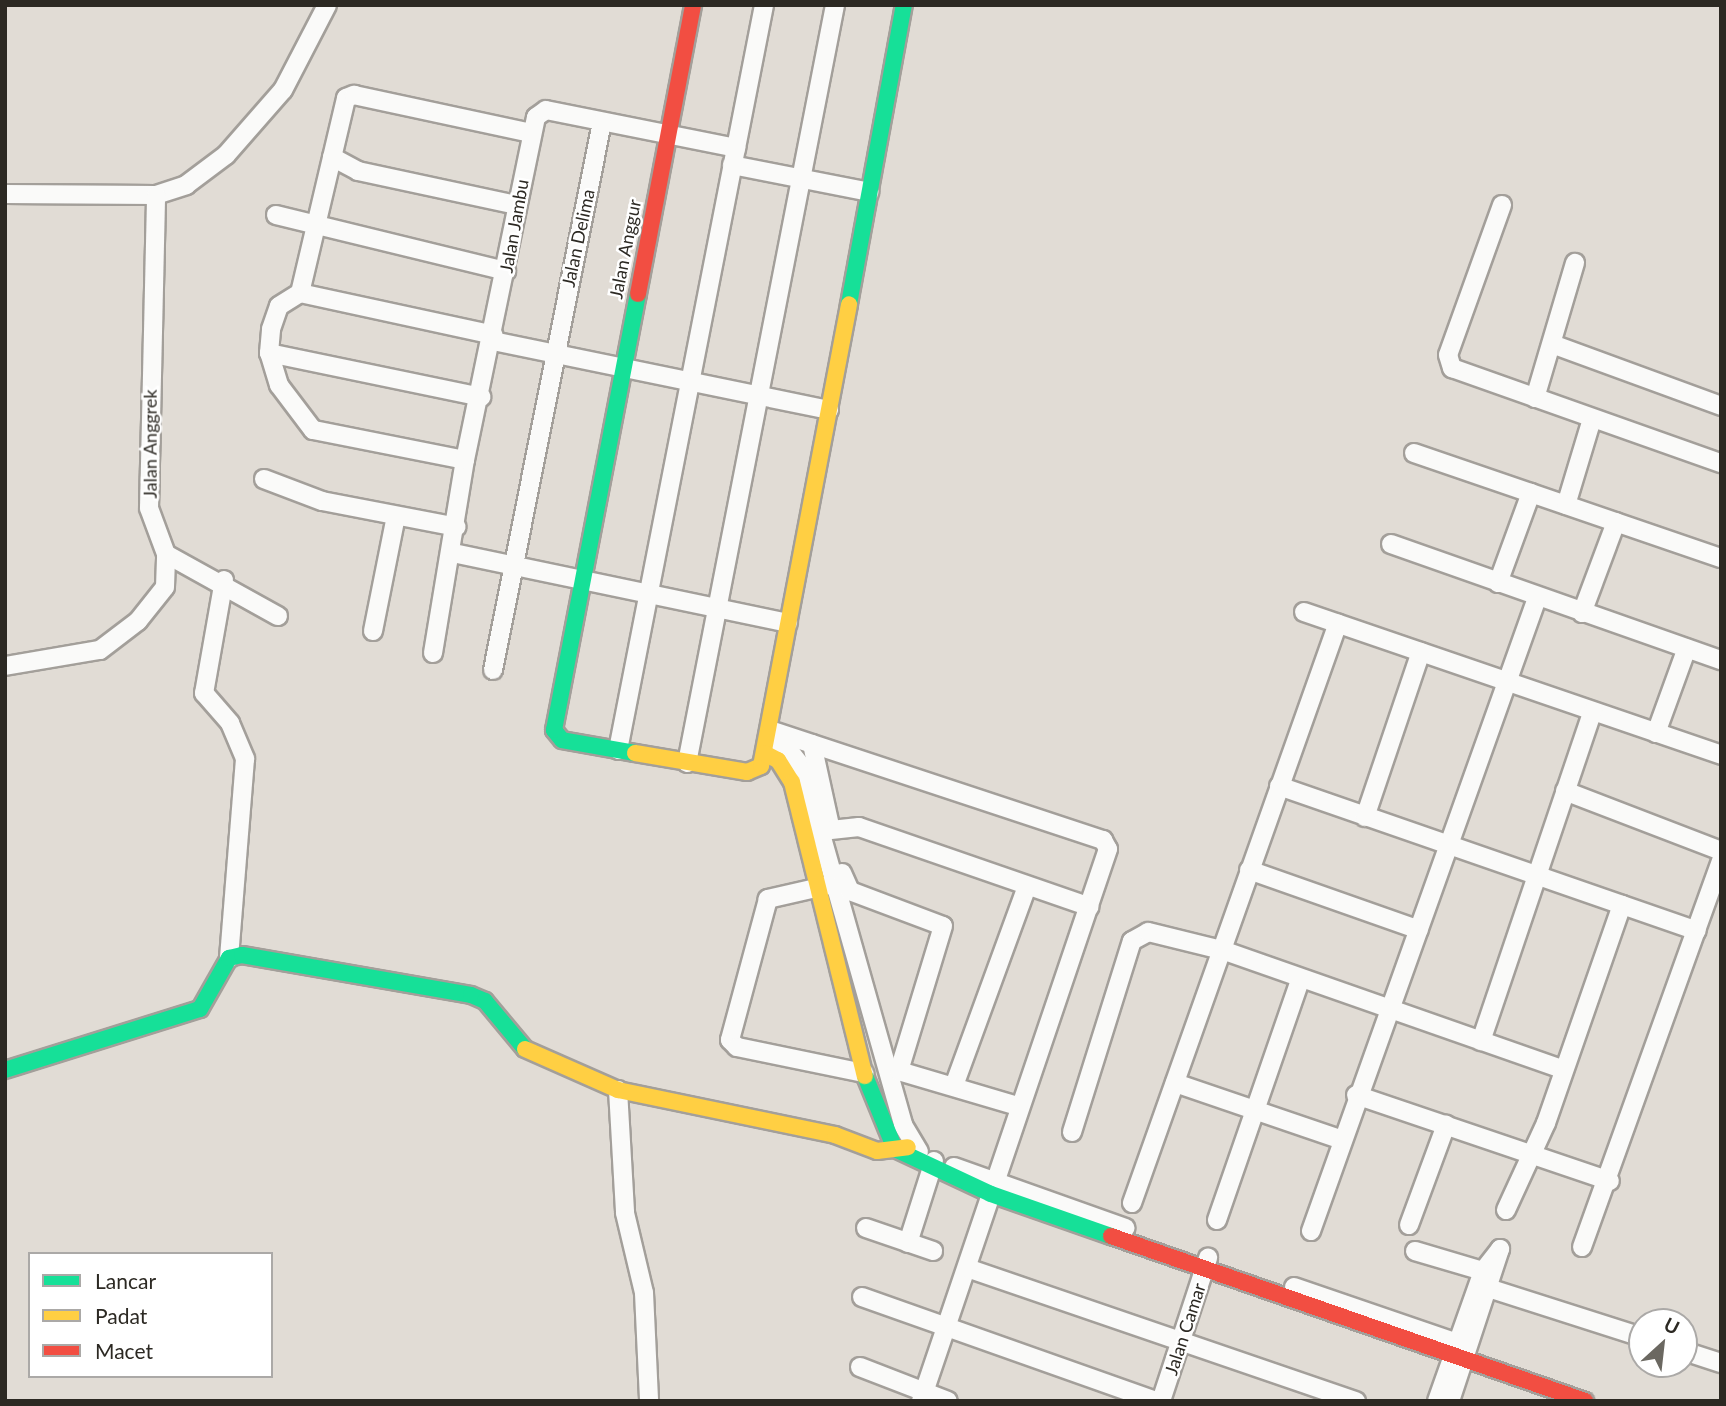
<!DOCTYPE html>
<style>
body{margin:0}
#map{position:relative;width:1726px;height:1406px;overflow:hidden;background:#e1dcd5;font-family:Lato,sans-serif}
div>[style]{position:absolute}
.roads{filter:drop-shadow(2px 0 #a39f9a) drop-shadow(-2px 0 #a39f9a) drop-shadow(0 2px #a39f9a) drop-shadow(0 -2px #a39f9a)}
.street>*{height:18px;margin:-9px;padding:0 9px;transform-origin:9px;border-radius:9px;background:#fafaf9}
.fast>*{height:16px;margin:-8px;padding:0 8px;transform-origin:8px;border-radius:8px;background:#16e098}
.slow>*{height:16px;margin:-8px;padding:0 8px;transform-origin:8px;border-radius:8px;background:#ffcf43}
.jam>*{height:16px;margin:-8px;padding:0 8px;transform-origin:8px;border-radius:8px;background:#f24e42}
span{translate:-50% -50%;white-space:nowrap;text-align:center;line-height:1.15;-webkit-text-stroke:5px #fff;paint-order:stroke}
.street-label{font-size:18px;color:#2c2923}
.frame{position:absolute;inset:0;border:7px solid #2c2923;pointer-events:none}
.legend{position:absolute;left:28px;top:1252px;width:245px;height:126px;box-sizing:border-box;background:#fff;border:2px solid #aba9a7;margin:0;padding:9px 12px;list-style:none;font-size:21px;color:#2c2923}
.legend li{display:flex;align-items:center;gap:14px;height:35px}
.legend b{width:35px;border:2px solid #aba9a7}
.north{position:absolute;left:1628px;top:1308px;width:70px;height:70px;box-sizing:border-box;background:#fff;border:2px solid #aba9a7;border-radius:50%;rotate:27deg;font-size:19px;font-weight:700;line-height:28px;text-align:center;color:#2c2923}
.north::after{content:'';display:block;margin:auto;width:24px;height:32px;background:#6b6861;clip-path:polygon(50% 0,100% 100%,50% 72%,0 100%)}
</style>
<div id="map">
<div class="roads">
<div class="street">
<div style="left:332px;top:157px;width:30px;rotate:28deg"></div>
<div style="left:358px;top:171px;width:162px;rotate:12.1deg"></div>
<div style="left:732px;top:165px;width:140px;rotate:11.1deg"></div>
<div style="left:5px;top:194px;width:151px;rotate:0.4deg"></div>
<div style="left:156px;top:195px;width:32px;rotate:-18deg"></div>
<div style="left:186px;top:185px;width:50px;rotate:-36.9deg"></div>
<div style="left:226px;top:155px;width:86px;rotate:-48.8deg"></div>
<div style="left:283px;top:90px;width:96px;rotate:-62.6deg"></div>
<div style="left:1502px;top:205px;width:159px;rotate:109.8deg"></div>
<div style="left:1448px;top:355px;width:14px;rotate:73deg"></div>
<div style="left:1452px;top:368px;width:285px;rotate:19.5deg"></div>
<div style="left:276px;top:215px;width:237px;rotate:13.7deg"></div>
<div style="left:300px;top:293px;width:198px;rotate:12.2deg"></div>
<div style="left:493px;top:341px;width:343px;rotate:11.6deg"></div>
<div style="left:1552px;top:344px;width:180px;rotate:20.1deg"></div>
<div style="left:269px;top:353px;width:217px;rotate:11.7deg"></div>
<div style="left:1535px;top:398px;width:141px;rotate:-73.5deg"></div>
<div style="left:1414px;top:453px;width:324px;rotate:18.9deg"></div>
<div style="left:465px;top:460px;width:155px;rotate:-168.8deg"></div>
<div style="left:313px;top:430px;width:56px;rotate:-127.1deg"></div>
<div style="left:279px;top:385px;width:34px;rotate:-107deg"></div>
<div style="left:269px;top:353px;width:24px;rotate:-85deg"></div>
<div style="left:271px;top:329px;width:24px;rotate:-71deg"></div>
<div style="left:279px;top:306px;width:25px;rotate:-32deg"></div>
<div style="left:300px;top:293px;width:200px;rotate:-76.7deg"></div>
<div style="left:346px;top:98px;width:9px;rotate:-21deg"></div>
<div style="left:354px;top:95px;width:181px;rotate:12.1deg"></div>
<div style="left:264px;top:479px;width:62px;rotate:20.8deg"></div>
<div style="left:322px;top:501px;width:137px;rotate:10.9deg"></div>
<div style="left:1566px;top:505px;width:90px;rotate:-73.2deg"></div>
<div style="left:1391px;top:544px;width:350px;rotate:19.4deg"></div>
<div style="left:453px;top:553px;width:342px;rotate:11.8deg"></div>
<div style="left:166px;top:554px;width:128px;rotate:29deg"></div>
<div style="left:224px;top:580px;width:115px;rotate:100deg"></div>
<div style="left:204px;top:693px;width:40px;rotate:49deg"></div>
<div style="left:230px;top:723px;width:39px;rotate:67deg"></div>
<div style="left:245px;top:759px;width:200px;rotate:94.6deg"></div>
<div style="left:1498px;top:583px;width:96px;rotate:-69.9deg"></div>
<div style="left:1304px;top:612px;width:441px;rotate:18.9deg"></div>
<div style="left:1582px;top:613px;width:97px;rotate:-69.5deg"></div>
<div style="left:373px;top:631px;width:117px;rotate:-78.7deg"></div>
<div style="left:433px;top:653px;width:196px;rotate:-80.6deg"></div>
<div style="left:465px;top:460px;width:350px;rotate:-78.3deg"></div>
<div style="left:536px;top:117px;width:12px;rotate:-35deg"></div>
<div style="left:546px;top:110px;width:194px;rotate:11.3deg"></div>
<div style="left:5px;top:666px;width:96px;rotate:-9.6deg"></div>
<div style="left:100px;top:650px;width:48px;rotate:-37.3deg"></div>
<div style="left:138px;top:621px;width:43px;rotate:-51.5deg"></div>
<div style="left:165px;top:587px;width:33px;rotate:-88deg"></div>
<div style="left:166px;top:554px;width:49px;rotate:-110.3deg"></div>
<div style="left:149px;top:508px;width:313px;rotate:-88.7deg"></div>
<div style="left:493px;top:670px;width:559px;rotate:-78.75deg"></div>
<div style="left:773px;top:731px;width:348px;rotate:18.3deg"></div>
<div style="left:1103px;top:840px;width:10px;rotate:61deg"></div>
<div style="left:1108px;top:849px;width:583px;rotate:108.71deg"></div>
<div style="left:1656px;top:733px;width:90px;rotate:-70deg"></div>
<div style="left:768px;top:742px;width:21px;rotate:19deg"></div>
<div style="left:788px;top:749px;width:23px;rotate:52deg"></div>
<div style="left:802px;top:767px;width:372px;rotate:74.2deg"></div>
<div style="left:903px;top:1125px;width:31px;rotate:59deg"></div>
<div style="left:812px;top:744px;width:84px;rotate:77.6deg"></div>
<div style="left:618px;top:750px;width:759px;rotate:-78.91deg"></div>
<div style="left:687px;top:763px;width:772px;rotate:-78.95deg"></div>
<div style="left:1279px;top:786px;width:442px;rotate:19.1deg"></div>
<div style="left:1565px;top:791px;width:167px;rotate:21deg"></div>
<div style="left:1365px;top:817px;width:174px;rotate:-71.3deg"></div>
<div style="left:831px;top:830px;width:28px;rotate:-6deg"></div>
<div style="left:859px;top:827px;width:244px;rotate:19.1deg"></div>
<div style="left:1249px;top:870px;width:180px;rotate:19.4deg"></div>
<div style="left:842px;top:873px;width:20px;rotate:66deg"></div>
<div style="left:850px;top:891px;width:99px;rotate:20.6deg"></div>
<div style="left:943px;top:926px;width:152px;rotate:106.9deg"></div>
<div style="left:899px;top:1071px;width:124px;rotate:16.4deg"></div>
<div style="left:829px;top:885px;width:63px;rotate:167.1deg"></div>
<div style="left:768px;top:899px;width:146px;rotate:105.1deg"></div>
<div style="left:730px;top:1040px;width:10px;rotate:45deg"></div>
<div style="left:737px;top:1047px;width:130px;rotate:11.6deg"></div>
<div style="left:1481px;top:1041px;width:348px;rotate:-71.3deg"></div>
<div style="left:955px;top:1083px;width:210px;rotate:-69.9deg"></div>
<div style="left:1175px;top:1083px;width:176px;rotate:18.8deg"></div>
<div style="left:618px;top:1090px;width:123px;rotate:86.7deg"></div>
<div style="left:625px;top:1213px;width:82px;rotate:76.6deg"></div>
<div style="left:644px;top:1293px;width:108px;rotate:87.3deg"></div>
<div style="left:1356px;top:1095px;width:268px;rotate:18.7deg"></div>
<div style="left:1072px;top:1132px;width:200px;rotate:-72.6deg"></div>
<div style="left:1132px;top:941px;width:18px;rotate:-29deg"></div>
<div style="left:1148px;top:932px;width:76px;rotate:13.7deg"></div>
<div style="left:1222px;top:950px;width:362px;rotate:19.3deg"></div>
<div style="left:954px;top:1167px;width:182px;rotate:19.6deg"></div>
<div style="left:1132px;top:1203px;width:615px;rotate:-70.45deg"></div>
<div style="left:1506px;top:1210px;width:96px;rotate:-65.3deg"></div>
<div style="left:1546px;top:1123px;width:231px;rotate:-70.8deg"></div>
<div style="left:1217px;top:1220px;width:254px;rotate:-70.9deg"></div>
<div style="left:1409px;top:1225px;width:107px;rotate:-69.7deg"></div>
<div style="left:866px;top:1228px;width:71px;rotate:18.9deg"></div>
<div style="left:1311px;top:1231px;width:672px;rotate:-70.35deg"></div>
<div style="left:908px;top:1243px;width:86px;rotate:-72.4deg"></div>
<div style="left:1582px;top:1247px;width:411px;rotate:-70.2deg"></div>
<div style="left:1415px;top:1251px;width:71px;rotate:16.4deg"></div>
<div style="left:970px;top:1269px;width:408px;rotate:18.9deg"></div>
<div style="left:1482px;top:1286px;width:168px;rotate:17.7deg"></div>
<div style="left:1294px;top:1287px;width:182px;rotate:18.9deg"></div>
<div style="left:862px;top:1297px;width:311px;rotate:19.5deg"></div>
<div style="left:1684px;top:1351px;width:39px;rotate:18deg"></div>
<div style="left:860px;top:1367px;width:94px;rotate:21.1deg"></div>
<div style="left:1161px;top:1401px;width:151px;rotate:-71.8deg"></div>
<div style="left:1437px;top:1401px;width:138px;rotate:-70.5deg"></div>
<div style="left:1483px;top:1271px;width:28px;rotate:-52deg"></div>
<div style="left:1500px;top:1249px;width:160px;rotate:108.2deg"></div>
</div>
<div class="fast">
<div style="left:849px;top:304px;width:304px;rotate:-79.6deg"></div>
<div style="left:635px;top:753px;width:74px;rotate:-169.9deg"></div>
<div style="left:562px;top:740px;width:13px;rotate:-129deg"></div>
<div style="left:554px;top:730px;width:444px;rotate:-79.1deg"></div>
<div style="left:5px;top:1070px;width:204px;rotate:-17.4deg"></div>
<div style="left:200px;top:1009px;width:59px;rotate:-60.4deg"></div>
<div style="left:229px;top:958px;width:13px;rotate:-13deg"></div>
<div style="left:242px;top:955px;width:232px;rotate:9.9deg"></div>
<div style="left:471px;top:995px;width:15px;rotate:23deg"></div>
<div style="left:485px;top:1001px;width:62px;rotate:50.2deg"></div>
<div style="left:865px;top:1076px;width:79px;rotate:67.7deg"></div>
<div style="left:895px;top:1149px;width:106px;rotate:25.1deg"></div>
<div style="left:991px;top:1194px;width:127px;rotate:19.3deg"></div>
</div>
<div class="slow">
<div style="left:635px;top:753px;width:114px;rotate:9.6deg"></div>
<div style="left:747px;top:772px;width:15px;rotate:-23deg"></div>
<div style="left:761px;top:766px;width:470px;rotate:-79.2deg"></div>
<div style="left:764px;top:753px;width:16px;rotate:27deg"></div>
<div style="left:778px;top:760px;width:26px;rotate:58deg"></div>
<div style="left:792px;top:782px;width:303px;rotate:76.1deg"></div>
<div style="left:525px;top:1049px;width:102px;rotate:23.8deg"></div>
<div style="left:618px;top:1090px;width:222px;rotate:11.7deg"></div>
<div style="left:835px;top:1135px;width:45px;rotate:20.9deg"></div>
<div style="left:877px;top:1151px;width:31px;rotate:-7deg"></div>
</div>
<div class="jam">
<div style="left:638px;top:294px;width:294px;rotate:-79.2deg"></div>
<div style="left:1111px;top:1236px;width:502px;rotate:19.19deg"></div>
</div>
</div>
<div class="street-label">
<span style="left:514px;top:226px;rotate:-80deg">Jalan Jambu</span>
<span style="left:578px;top:238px;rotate:-78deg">Jalan Delima</span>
<span style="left:625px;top:249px;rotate:-79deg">Jalan Anggur</span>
<span style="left:150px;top:444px;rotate:-90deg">Jalan Anggrek</span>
<span style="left:1185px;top:1329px;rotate:-72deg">Jalan Camar</span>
</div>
<div class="frame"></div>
<ul class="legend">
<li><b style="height:9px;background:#16e098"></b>Lancar</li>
<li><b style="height:9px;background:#ffcf43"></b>Padat</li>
<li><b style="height:9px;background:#f24e42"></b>Macet</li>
</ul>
<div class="north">U</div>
</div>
